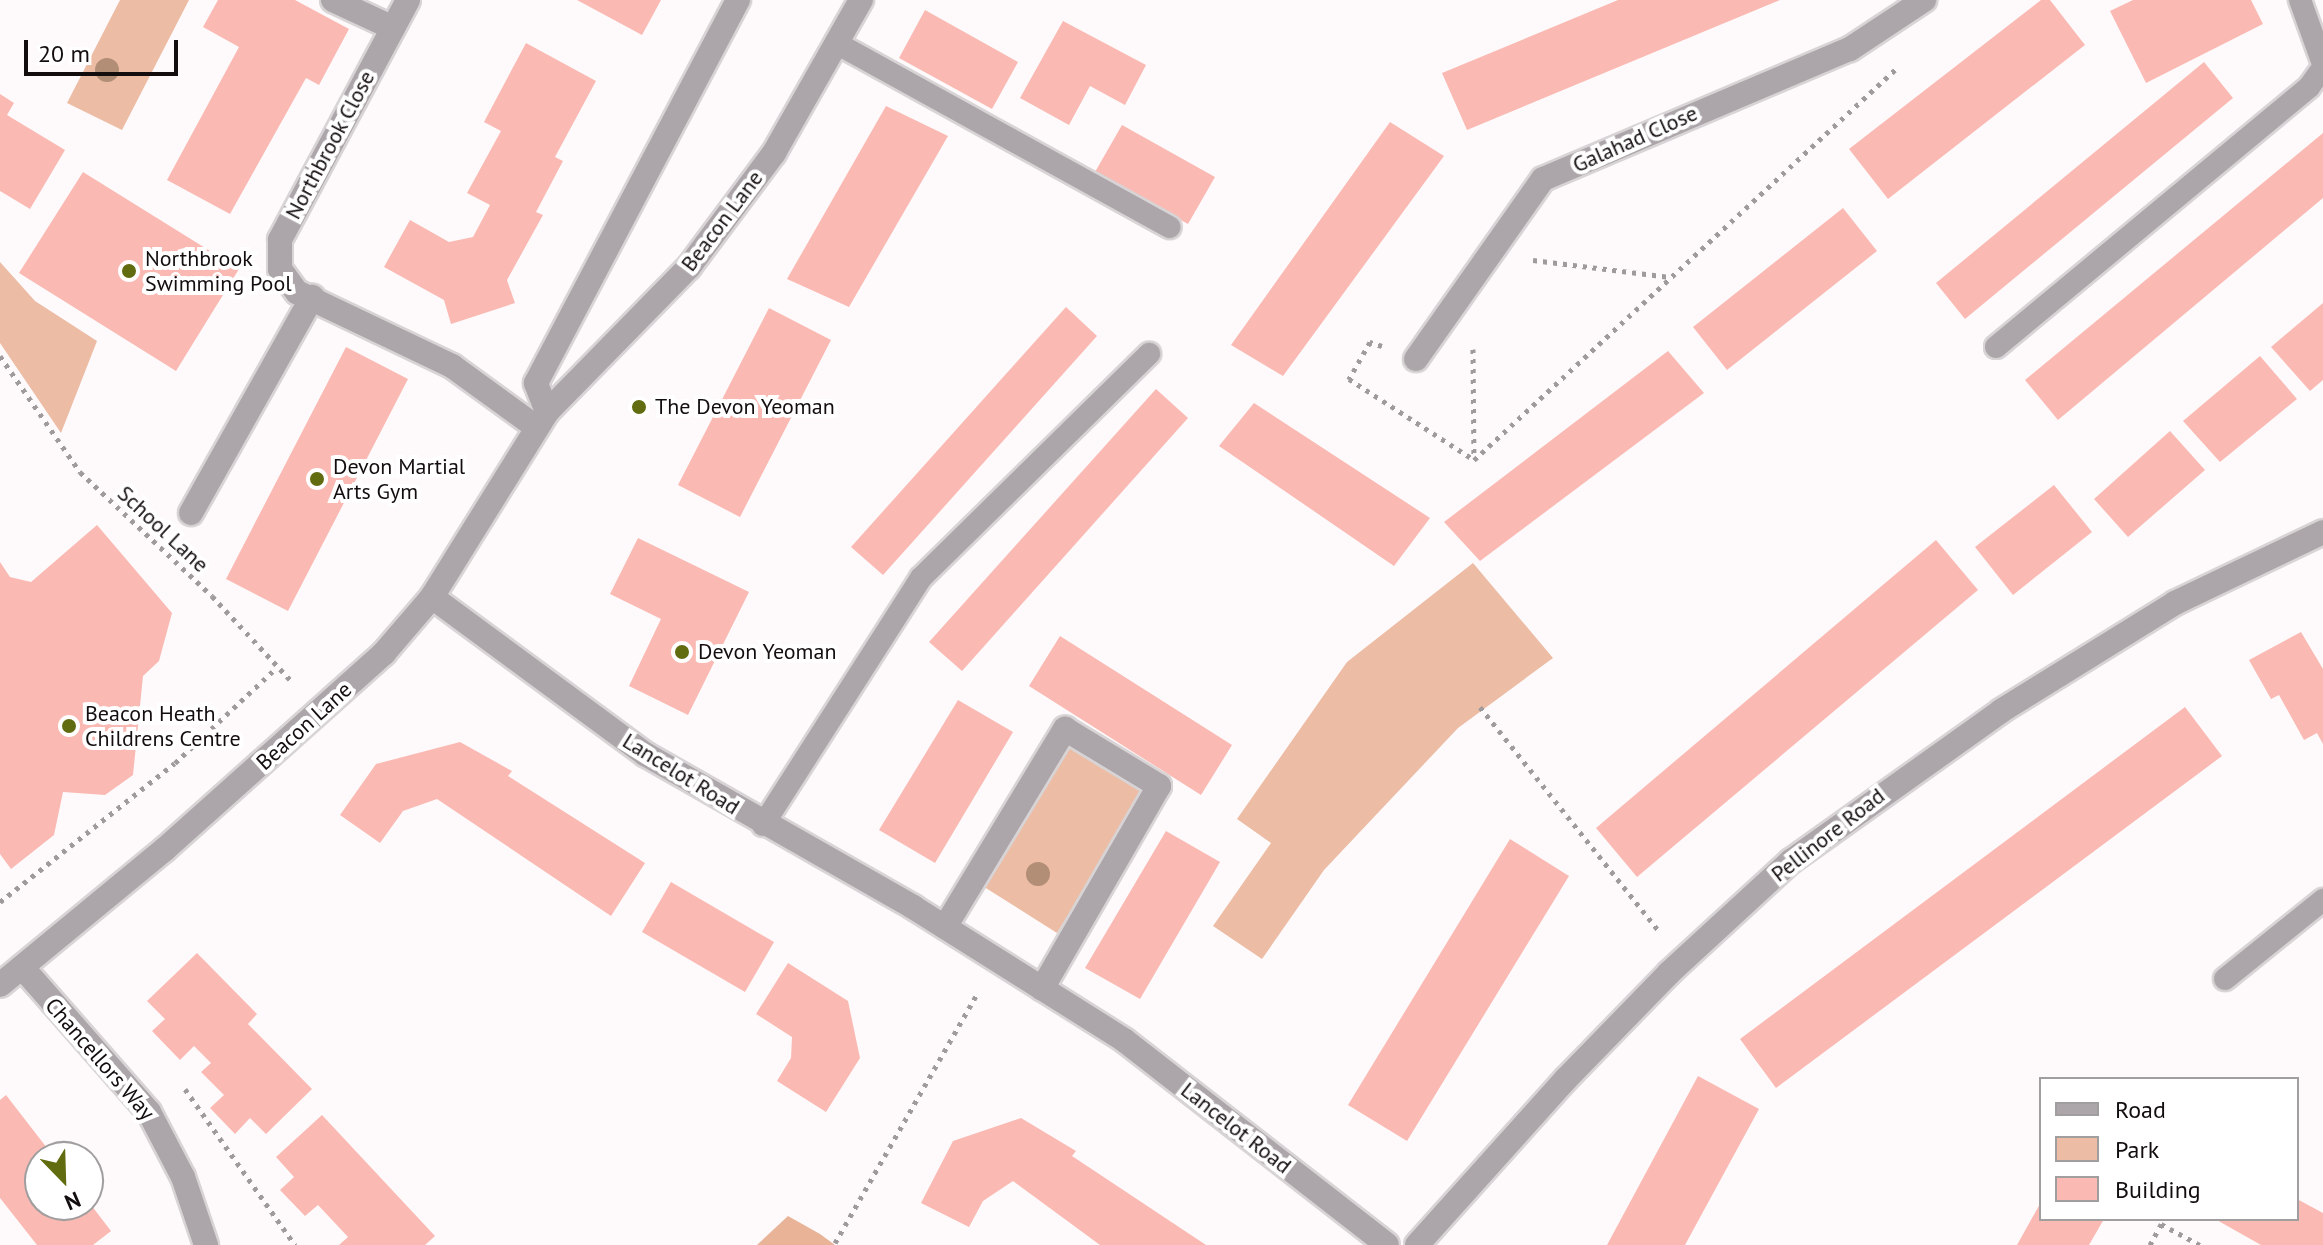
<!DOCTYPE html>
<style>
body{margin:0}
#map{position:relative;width:2323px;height:1245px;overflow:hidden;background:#fefafb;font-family:"PT Sans",sans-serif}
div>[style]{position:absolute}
.green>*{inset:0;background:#ecbca4}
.forest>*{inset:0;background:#e9b397}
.building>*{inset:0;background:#fabab3}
.path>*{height:5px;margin-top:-2.5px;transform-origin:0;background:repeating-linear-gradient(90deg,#9f9a9b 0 4px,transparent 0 10px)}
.roads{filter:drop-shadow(2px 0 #d8d4d5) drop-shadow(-2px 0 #d8d4d5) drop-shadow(0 2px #d8d4d5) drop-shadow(0 -2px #d8d4d5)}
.service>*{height:22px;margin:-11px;padding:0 11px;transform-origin:11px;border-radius:11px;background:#aca5a9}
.pedestrian>*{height:24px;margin:-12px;padding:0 12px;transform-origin:12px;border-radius:12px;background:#aca5a9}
.minor>*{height:24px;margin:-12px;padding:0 12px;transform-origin:12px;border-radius:12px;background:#aca5a9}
.tertiary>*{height:24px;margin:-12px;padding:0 12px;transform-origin:12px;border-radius:12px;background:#aca5a9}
.trees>*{width:24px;height:24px;margin:-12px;border-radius:50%;background:#b38e76}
.dots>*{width:22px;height:22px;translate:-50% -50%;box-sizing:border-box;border:4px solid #fff;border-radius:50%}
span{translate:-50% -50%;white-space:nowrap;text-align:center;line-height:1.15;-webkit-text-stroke:8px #fff;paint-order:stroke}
.street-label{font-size:22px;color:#130d0e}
.poi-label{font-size:22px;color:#130d0e}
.left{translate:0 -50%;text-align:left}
.legend{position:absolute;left:2039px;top:1077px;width:260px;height:144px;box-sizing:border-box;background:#fff;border:2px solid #a19e9f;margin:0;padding:10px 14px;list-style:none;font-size:24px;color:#130d0e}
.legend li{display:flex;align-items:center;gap:16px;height:40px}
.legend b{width:40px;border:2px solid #a19e9f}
.north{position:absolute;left:24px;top:1141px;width:80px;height:80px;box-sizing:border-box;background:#fff;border:2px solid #a19e9f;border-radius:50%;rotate:157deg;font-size:22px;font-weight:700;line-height:32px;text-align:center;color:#130d0e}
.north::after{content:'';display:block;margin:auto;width:28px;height:36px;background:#616b10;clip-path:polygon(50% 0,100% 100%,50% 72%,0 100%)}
.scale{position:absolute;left:24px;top:40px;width:154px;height:36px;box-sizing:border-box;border:4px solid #130d0e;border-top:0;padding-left:10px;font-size:24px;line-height:28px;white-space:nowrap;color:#130d0e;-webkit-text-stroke:6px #fff;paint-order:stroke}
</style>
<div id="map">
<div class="green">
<div style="clip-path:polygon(120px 0,189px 0,122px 130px,67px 103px)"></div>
<div style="clip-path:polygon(0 262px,35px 301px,97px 341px,61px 433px,0 343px)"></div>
<div style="clip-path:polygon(1473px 563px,1553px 658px,1458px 728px,1324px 870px,1262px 959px,1213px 926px,1271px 843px,1237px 819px,1347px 662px)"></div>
<div style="clip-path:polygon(1070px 740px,1147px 789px,1057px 933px,981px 885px)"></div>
</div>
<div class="forest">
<div style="clip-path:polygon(788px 1216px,820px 1234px,835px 1245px,757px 1245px)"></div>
</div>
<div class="building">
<div style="clip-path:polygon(218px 0,295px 0,349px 29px,319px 85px,306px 78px,230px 214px,167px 180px,239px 47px,203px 27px)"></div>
<div style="clip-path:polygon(577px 0,661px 0,642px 35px)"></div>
<div style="clip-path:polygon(1618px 0,1780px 0,1467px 130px,1442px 73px)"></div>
<div style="clip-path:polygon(2041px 0,2050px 0,2085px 45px,1888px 199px,1849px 149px)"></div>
<div style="clip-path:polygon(2133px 0,2251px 0,2263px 24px,2146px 83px,2110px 11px)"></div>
<div style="clip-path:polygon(925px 10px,1018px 62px,992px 109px,899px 58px)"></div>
<div style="clip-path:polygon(1063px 21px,1146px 65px,1125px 105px,1090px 86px,1069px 125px,1020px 98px)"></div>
<div style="clip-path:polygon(526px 43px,596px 81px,555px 157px,563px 161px,536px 212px,543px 215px,507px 280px,515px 303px,451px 324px,444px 300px,384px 267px,410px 220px,449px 242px,473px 237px,490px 205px,467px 193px,501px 131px,484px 122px)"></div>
<div style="clip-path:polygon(2204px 62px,2233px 98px,1965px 319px,1936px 283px)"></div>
<div style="clip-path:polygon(0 94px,14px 103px,7px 115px,65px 150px,30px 209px,0 191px)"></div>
<div style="clip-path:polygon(886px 106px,948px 136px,849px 307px,787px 279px)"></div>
<div style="clip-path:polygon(1390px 122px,1444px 156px,1283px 376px,1231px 345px)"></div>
<div style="clip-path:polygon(1122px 125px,1215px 177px,1188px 224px,1095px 172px)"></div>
<div style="clip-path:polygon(2323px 133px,2323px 198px,2058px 420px,2025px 380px)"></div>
<div style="clip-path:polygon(83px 172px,239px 269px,176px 371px,19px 273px)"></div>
<div style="clip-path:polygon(1843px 208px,1877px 251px,1727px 370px,1693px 327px)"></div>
<div style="clip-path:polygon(2323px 303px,2323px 380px,2310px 391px,2271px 347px)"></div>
<div style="clip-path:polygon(1066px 307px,1097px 336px,883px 575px,851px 547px)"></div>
<div style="clip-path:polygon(769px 308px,831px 340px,740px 517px,678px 485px)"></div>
<div style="clip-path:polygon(346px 347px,408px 379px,288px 611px,226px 579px)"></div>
<div style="clip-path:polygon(1668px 351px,1704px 393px,1480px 561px,1444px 522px)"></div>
<div style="clip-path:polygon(2260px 356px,2297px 399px,2220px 462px,2183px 421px)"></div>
<div style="clip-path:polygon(1156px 389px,1188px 418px,962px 671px,929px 642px)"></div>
<div style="clip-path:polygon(1254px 403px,1430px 518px,1394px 566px,1219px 446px)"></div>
<div style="clip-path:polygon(2170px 431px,2205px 470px,2128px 537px,2094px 499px)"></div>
<div style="clip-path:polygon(2054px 485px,2092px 532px,2013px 595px,1975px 547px)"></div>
<div style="clip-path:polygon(97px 525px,172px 613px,159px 661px,143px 676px,133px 775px,105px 795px,63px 792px,54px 835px,11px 869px,0 854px,0 562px,10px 577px,31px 582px)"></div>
<div style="clip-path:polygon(638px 538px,749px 592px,688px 715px,629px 686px,661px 619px,610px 594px)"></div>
<div style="clip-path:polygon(1936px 540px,1978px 590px,1637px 877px,1596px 828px)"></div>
<div style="clip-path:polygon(2301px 632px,2323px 669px,2323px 744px,2317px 733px,2304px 740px,2279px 695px,2271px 699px,2249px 660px)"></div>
<div style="clip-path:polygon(1060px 636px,1232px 745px,1201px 795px,1029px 686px)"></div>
<div style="clip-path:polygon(958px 700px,1013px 732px,935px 863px,879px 830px)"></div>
<div style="clip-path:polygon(2185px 707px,2222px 756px,1776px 1088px,1740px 1039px)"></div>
<div style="clip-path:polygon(460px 742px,512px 771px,508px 776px,645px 863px,611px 916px,437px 799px,403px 811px,380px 843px,340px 815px,376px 764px)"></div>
<div style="clip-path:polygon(1166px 831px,1220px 862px,1140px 999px,1085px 968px)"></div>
<div style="clip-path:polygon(1510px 839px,1569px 876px,1407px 1141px,1348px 1105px)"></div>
<div style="clip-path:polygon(671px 882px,774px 942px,745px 992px,642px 932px)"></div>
<div style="clip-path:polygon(197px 953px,257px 1014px,248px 1024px,312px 1089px,266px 1134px,250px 1118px,235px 1134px,210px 1108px,224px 1095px,201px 1072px,211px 1063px,194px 1046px,180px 1060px,152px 1031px,165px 1019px,147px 1001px)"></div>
<div style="clip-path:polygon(788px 963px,848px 1001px,860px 1058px,826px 1112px,777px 1081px,791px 1058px,792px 1037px,756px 1014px)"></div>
<div style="clip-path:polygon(1698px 1076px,1759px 1109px,1685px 1245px,1607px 1245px)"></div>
<div style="clip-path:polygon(6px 1095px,54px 1157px,40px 1157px,40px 1205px,88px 1201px,111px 1231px,93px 1245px,37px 1245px,0 1198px,0 1100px)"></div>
<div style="clip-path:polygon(322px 1115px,435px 1236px,425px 1245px,339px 1245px,348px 1237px,318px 1205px,305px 1216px,280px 1190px,294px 1177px,276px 1157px)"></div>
<div style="clip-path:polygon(1021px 1118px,1076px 1151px,1072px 1156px,1206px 1245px,1100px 1245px,1013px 1181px,983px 1201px,969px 1227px,921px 1203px,953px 1141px)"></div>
<div style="clip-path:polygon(2297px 1199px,2323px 1213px,2323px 1245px,2261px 1245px,2215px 1219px,2297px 1219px)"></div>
<div style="clip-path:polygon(2041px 1202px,2041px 1219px,2104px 1219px,2089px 1245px,2017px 1245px)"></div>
</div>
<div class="path">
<div style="left:1533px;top:260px;width:138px;rotate:7.1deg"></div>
<div style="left:1382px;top:346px;width:13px;rotate:-162deg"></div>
<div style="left:1370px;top:342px;width:43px;rotate:119.6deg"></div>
<div style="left:1349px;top:379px;width:149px;rotate:32.9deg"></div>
<div style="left:1474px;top:460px;width:578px;rotate:-42.83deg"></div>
<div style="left:1473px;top:349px;width:110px;rotate:89.5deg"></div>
<div style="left:0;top:356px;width:141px;rotate:55.4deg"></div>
<div style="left:80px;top:472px;width:181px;rotate:43.2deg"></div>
<div style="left:212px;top:596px;width:120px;rotate:47deg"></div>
<div style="left:1480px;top:707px;width:287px;rotate:51.4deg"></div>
<div style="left:0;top:902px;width:223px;rotate:-38.5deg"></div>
<div style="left:175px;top:763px;width:139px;rotate:-43.2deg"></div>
<div style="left:185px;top:1089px;width:191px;rotate:54.8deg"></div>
<div style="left:835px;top:1243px;width:289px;rotate:-60.3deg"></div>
<div style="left:2150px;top:1245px;width:24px;rotate:-62deg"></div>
<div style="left:2161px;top:1224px;width:44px;rotate:28.3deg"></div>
</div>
<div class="roads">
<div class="service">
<div style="left:2300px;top:0;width:68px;rotate:70.2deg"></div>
<div style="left:836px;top:43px;width:381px;rotate:28.9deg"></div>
<div style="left:1996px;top:347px;width:407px;rotate:-39.7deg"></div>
<div style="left:2309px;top:87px;width:24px;rotate:-54deg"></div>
<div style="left:763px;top:825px;width:293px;rotate:-57.4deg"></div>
<div style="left:921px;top:578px;width:320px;rotate:-44.5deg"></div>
<div style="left:2225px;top:979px;width:126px;rotate:-38.9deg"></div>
</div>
<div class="pedestrian">
<div style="left:945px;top:927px;width:232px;rotate:-58.8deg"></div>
<div style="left:1065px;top:729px;width:110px;rotate:31.2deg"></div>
<div style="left:1159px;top:786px;width:234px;rotate:120deg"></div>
</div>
<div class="minor">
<div style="left:333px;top:0;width:66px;rotate:25deg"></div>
<div style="left:408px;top:0;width:272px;rotate:118.1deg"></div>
<div style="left:280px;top:240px;width:29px;rotate:90deg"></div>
<div style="left:280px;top:269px;width:29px;rotate:54deg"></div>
<div style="left:297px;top:292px;width:172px;rotate:25.5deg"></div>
<div style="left:452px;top:366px;width:104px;rotate:36deg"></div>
<div style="left:1416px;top:359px;width:220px;rotate:-54.8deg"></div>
<div style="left:1543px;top:179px;width:333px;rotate:-23deg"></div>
<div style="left:1850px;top:49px;width:89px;rotate:-33.5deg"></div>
<div style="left:191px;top:513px;width:248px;rotate:-60.7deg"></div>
<div style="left:432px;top:597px;width:265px;rotate:36.4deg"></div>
<div style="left:645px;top:754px;width:309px;rotate:29.7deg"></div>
<div style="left:913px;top:907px;width:249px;rotate:32.2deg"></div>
<div style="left:1124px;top:1040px;width:333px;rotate:37.9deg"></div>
<div style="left:22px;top:967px;width:193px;rotate:48.8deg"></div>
<div style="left:149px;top:1112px;width:73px;rotate:62.4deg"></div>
<div style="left:183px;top:1177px;width:72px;rotate:71.3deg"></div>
<div style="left:1417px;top:1245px;width:223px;rotate:-48.1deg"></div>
<div style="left:1566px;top:1079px;width:148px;rotate:-45.8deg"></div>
<div style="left:1669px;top:973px;width:166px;rotate:-42.6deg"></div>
<div style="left:1791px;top:861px;width:258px;rotate:-35.5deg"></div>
<div style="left:2001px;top:711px;width:205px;rotate:-31.8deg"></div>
<div style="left:2175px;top:603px;width:164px;rotate:-25.6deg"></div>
</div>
<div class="tertiary">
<div style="left:547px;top:412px;width:31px;rotate:-111deg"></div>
<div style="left:536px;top:383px;width:433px;rotate:-62.2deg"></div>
<div style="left:0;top:985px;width:214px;rotate:-39.5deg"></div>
<div style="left:165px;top:849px;width:294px;rotate:-41.8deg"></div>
<div style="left:384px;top:653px;width:74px;rotate:-49.4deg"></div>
<div style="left:432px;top:597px;width:218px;rotate:-58.1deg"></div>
<div style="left:547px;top:412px;width:203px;rotate:-45.6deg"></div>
<div style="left:689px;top:267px;width:142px;rotate:-53.3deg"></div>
<div style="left:774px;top:153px;width:176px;rotate:-60.4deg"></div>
</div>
</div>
<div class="trees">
<div style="left:107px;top:70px"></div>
<div style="left:1038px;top:874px"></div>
</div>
<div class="dots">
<div style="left:129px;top:271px;background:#616b10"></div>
<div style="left:639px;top:407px;background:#616b10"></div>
<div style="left:317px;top:479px;background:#616b10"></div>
<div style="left:682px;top:652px;background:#616b10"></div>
<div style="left:69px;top:726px;background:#616b10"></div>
</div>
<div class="street-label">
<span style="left:1635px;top:139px;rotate:-24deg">Galahad Close</span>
<span style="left:330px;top:145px;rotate:-62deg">Northbrook Close</span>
<span style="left:722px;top:221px;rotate:-53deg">Beacon Lane</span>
<span style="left:163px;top:529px;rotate:43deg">School Lane</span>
<span style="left:304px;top:726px;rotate:-42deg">Beacon Lane</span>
<span style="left:681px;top:774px;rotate:32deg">Lancelot Road</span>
<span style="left:1828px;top:835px;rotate:-38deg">Pellinore Road</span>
<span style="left:100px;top:1059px;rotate:49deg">Chancellors Way</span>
<span style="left:1236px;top:1128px;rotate:38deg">Lancelot Road</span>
</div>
<div class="poi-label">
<span class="left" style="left:145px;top:271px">Northbrook<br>Swimming Pool</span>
<span class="left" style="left:655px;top:407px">The Devon Yeoman</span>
<span class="left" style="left:333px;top:479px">Devon Martial<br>Arts Gym</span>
<span class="left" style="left:698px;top:652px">Devon Yeoman</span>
<span class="left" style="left:85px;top:726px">Beacon Heath<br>Childrens Centre</span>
</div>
<ul class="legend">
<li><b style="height:10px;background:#aca5a9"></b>Road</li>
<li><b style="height:22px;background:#ecbca4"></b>Park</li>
<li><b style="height:22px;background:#fabab3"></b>Building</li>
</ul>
<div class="north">N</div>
<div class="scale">20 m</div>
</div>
